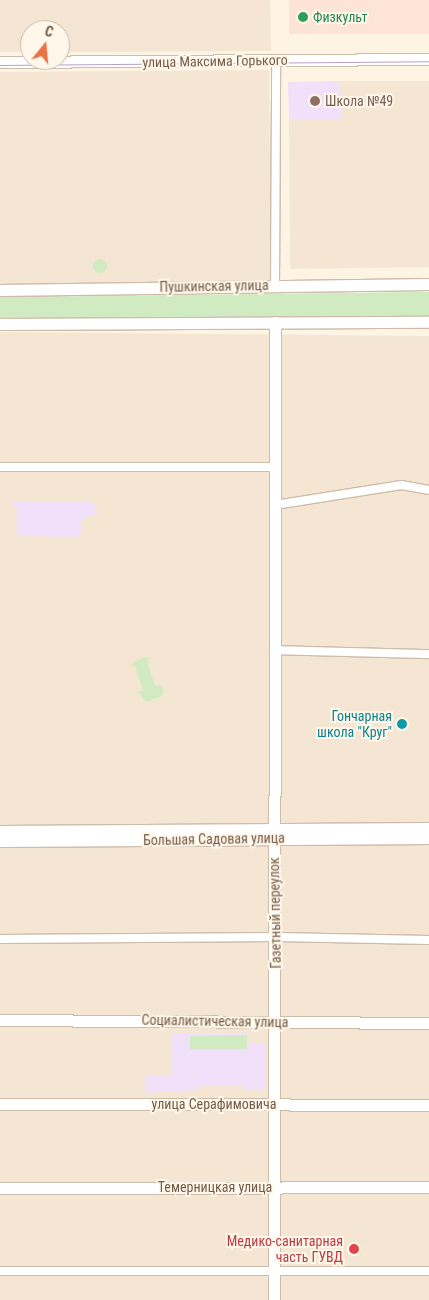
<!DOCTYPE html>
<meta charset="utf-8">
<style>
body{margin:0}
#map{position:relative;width:429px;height:1300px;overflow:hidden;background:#fdf4e3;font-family:"Roboto Condensed",sans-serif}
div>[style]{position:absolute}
.residential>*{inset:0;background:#f4e6d2}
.commercial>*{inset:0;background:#fde4d7}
.education>*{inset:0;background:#f1e0f9}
.green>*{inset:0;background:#d0eac2}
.round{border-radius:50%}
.roads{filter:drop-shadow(1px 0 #cebcaa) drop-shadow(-1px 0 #cebcaa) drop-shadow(0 1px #cebcaa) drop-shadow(0 -1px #cebcaa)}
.street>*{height:8px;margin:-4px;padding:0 4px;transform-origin:4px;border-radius:4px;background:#fff}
.secondary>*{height:11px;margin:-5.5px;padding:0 5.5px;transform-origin:5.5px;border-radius:5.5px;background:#fff}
.tram>*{height:1px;margin:-0.5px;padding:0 0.5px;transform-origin:0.5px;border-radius:0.5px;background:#b7a2c6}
.dots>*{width:14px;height:14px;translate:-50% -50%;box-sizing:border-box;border:2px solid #fff8ea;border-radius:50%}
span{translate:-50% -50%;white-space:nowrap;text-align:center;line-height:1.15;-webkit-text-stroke:4px #fff8ea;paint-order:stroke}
.leisure-label{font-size:14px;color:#27864d}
.left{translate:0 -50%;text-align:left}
.street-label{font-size:14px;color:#755b49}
.education-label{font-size:14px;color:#785e54}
.culture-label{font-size:14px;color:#0d838f}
.right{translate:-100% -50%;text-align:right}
.health-label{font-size:14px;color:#be3a42}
.north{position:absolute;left:20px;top:20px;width:50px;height:50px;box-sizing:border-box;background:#fff8ea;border:1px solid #c8b9aa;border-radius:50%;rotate:17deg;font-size:14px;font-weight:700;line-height:20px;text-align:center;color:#755b49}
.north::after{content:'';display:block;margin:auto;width:18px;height:22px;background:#e97246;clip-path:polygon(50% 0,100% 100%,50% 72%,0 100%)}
</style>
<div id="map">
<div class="residential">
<div style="clip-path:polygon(0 0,270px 0,271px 51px,60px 52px,60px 30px,30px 30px,30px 52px,0 52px)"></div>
<div style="clip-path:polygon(269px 70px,271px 285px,0 287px,0 72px)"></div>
<div style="clip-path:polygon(340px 81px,429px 81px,429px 267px,290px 269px,289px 120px,341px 120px)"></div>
<div style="clip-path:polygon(0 332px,429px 336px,429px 1300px,0 1300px)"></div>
</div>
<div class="commercial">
<div style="clip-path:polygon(289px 0,429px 0,429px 34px,289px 34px)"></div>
</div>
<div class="education">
<div style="clip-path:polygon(340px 81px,341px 120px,289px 120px,288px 82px)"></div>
<div style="clip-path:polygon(9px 501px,93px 501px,98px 513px,81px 519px,82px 531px,77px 537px,18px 536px,18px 510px)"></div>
<div style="clip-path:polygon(171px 1034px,248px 1034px,248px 1043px,265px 1043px,265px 1090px,243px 1090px,243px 1086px,199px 1086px,199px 1090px,146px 1093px,146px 1076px,171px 1075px)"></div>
</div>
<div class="green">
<div class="round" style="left:93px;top:259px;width:14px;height:14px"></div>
<div style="clip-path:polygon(429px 292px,429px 316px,0 318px,0 297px)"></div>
<div style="clip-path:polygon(145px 657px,150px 658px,147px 662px,155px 686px,161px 685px,164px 691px,162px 696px,146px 702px,138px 692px,143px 690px,135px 666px,129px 665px)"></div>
<div style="clip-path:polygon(247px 1035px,247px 1049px,190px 1049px,190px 1036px)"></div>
</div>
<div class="roads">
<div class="street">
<div style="left:275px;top:286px;width:226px;rotate:-89.7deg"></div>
<div style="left:0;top:467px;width:276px"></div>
<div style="left:275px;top:505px;width:128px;rotate:-9deg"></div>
<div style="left:401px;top:485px;width:28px;rotate:10deg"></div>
<div style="left:274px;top:650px;width:155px;rotate:1.5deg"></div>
<div style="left:0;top:939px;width:277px;rotate:-0.4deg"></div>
<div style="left:277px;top:937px;width:152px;rotate:1.1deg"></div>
<div style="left:0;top:1271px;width:429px"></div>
</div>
<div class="secondary">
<div style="left:0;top:62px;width:429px;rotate:-0.4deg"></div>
<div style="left:0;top:290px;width:429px;rotate:-0.8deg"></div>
<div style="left:0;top:324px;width:429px;rotate:-0.3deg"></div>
<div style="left:0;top:831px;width:429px;rotate:-0.4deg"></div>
<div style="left:0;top:841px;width:429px;rotate:-0.4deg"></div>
<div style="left:0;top:1020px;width:429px;rotate:0.4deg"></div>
<div style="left:0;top:1104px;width:429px;rotate:0.1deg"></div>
<div style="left:0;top:1188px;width:429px;rotate:-0.1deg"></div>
<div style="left:274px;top:1300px;width:978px;rotate:-89.94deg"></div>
</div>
</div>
<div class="tram">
<div style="left:0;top:65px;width:429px;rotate:-0.5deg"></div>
</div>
<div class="dots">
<div style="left:303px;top:17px;background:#2e9e5b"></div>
<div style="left:315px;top:101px;background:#8d6e63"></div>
<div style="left:402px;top:724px;background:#0f9aa8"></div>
<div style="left:354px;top:1249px;background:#e0444e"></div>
</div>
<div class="leisure-label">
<span class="left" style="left:313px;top:17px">Физкульт</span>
</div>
<div class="street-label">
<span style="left:215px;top:61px;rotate:-1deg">улица Максима Горького</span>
<span style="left:214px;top:286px;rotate:-1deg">Пушкинская улица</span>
<span style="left:214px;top:839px;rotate:-1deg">Большая Садовая улица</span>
<span style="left:275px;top:913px;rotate:-91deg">Газетный переулок</span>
<span style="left:215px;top:1021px;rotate:1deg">Социалистическая улица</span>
<span style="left:214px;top:1104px">улица Серафимовича</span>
<span style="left:215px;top:1187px">Темерницкая улица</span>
</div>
<div class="education-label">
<span class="left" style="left:325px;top:101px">Школа №49</span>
</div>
<div class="culture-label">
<span class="right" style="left:392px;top:724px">Гончарная<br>школа "Круг"</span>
</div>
<div class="health-label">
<span class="right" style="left:343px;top:1249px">Медико-санитарная<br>часть ГУВД</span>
</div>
<div class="north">С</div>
</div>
